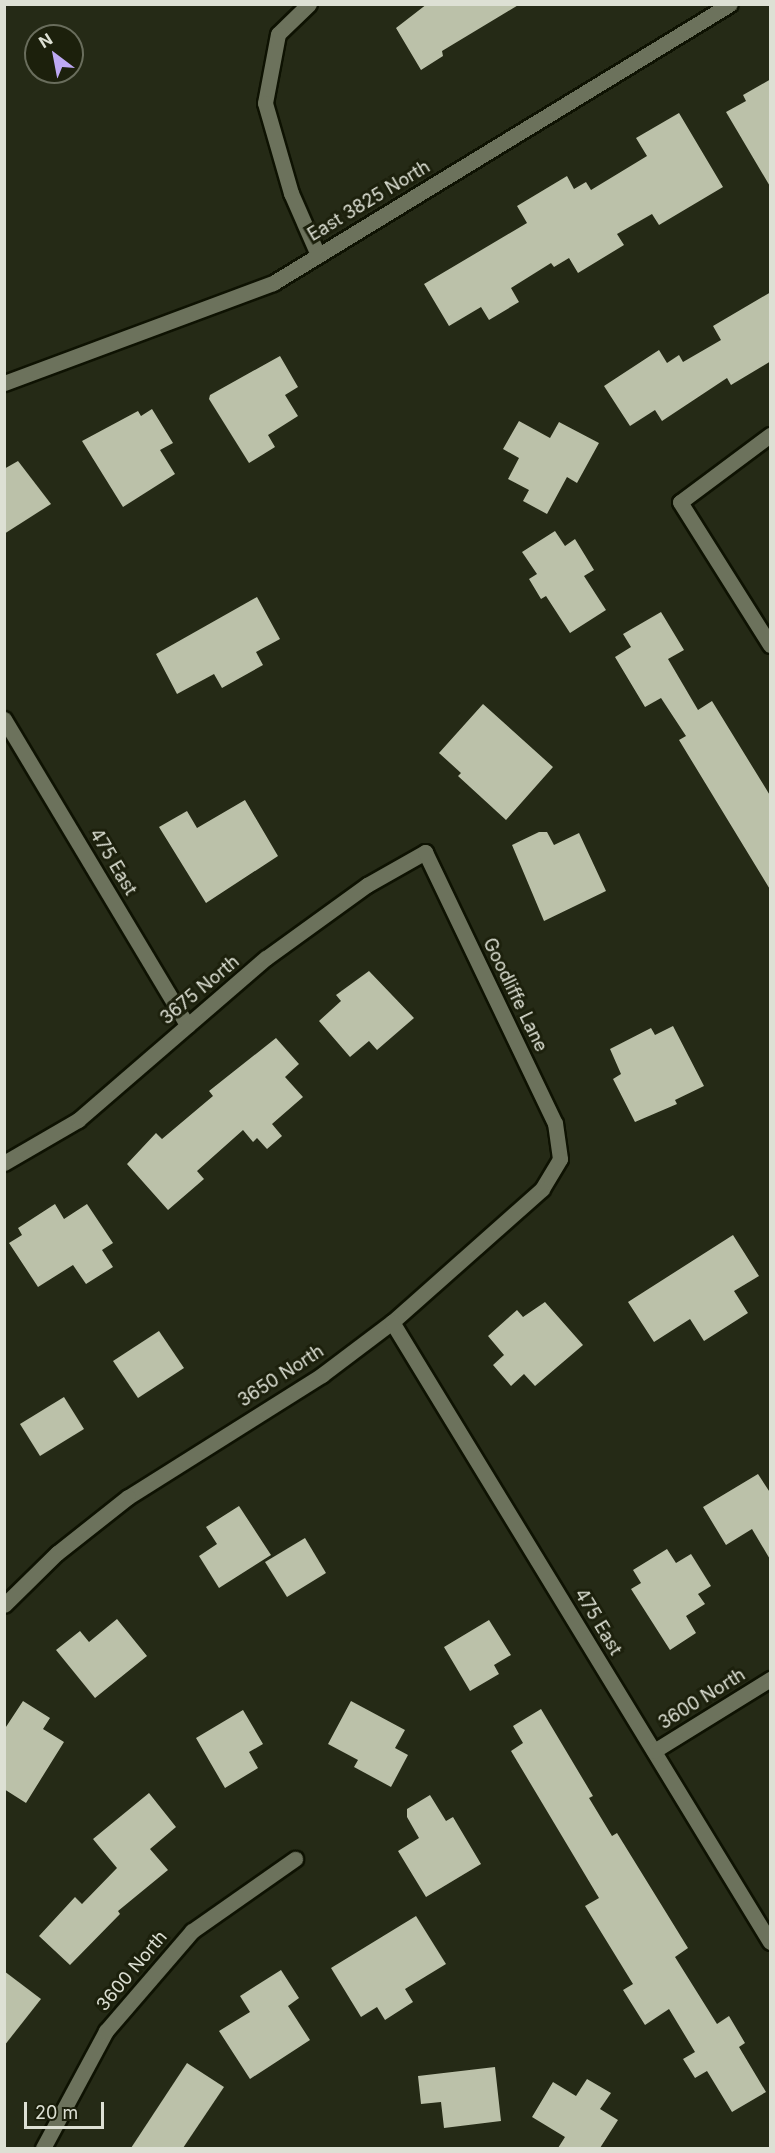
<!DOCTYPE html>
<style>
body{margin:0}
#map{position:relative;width:775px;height:2153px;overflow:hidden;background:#252a16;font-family:Inter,sans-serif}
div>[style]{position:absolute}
.building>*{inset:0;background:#bbc1a9}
.roads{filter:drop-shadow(2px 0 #0e1202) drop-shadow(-2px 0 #0e1202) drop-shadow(0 2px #0e1202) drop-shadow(0 -2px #0e1202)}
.lane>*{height:15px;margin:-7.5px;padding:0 7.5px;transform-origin:7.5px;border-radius:7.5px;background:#6c725c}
.street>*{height:15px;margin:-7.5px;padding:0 7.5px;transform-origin:7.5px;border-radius:7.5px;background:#6c725c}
span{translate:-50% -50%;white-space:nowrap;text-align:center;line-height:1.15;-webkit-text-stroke:6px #1c200c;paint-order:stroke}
.street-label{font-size:18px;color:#dde0d4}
.frame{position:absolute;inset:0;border:6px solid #dde0d4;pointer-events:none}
.north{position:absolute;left:24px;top:24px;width:60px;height:60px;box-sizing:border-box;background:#1c200c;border:2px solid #696d5c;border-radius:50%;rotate:328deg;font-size:16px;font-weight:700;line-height:24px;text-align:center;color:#dde0d4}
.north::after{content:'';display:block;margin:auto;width:21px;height:27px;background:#bea9f4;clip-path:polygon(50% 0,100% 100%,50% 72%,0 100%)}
.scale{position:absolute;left:24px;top:2102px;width:80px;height:27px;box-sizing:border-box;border:3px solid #dde0d4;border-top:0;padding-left:8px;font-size:18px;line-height:21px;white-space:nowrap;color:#dde0d4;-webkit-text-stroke:4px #1c200c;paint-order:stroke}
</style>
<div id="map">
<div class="building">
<div style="clip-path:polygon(427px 4px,520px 4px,442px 51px,443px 56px,421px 70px,396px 28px)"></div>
<div style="clip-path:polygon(771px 79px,771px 188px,726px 112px,746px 101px,743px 95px)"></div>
<div style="clip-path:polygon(679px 113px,723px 187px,659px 225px,652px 214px,617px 234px,624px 245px,578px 273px,569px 258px,554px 267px,551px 263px,511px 288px,519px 302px,489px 320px,481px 307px,449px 326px,424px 284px,527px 223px,517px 206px,567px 176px,574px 189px,586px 182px,591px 190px,647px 156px,636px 138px)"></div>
<div style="clip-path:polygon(771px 292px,771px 361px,731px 385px,727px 378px,662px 421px,655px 410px,630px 426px,604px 386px,659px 350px,667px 363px,679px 355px,683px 362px,721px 340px,713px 326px)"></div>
<div style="clip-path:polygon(280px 356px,298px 387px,285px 395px,298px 416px,268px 435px,275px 447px,249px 463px,209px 399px,210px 395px)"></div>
<div style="clip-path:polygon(152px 409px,173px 443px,160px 450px,175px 474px,123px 507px,82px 441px,138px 411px,141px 416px)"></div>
<div style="clip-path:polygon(519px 421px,550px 438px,559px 422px,599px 443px,577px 483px,567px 477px,547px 514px,523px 501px,529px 490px,508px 479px,519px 458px,503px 449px)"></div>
<div style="clip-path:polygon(18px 461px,51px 504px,4px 534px,4px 469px)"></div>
<div style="clip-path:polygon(555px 531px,565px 546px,575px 539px,594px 570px,584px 576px,606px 610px,570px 633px,546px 596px,541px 599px,529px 579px,537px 574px,522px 552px)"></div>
<div style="clip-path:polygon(257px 597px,280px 639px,256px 652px,263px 665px,222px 688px,214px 674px,177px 694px,156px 654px)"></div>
<div style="clip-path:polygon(661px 612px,684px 650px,668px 659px,698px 710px,712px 701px,771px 797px,771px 891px,679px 740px,686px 736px,661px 698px,645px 707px,615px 657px,631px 647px,623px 634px)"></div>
<div style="clip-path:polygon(483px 704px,553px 767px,506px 820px,458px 776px,461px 773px,439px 753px)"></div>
<div style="clip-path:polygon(245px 800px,278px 856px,206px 903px,159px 827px,187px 811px,197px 828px)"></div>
<div style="clip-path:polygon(539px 832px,547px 832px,554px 845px,579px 833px,606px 891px,544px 921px,512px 845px)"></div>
<div style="clip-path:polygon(369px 971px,414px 1018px,377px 1050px,369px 1041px,350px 1057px,319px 1021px,341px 1001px,336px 995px)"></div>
<div style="clip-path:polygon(673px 1026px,704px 1086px,675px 1100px,677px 1104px,635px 1122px,613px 1079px,621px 1074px,610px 1049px,651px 1028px,655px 1035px)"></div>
<div style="clip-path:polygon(276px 1038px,299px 1064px,285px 1077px,303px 1097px,272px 1124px,282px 1136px,267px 1149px,257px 1138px,253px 1142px,243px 1130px,197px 1171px,204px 1179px,168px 1210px,127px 1164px,156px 1133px,162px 1139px,213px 1096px,209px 1091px)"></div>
<div style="clip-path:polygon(55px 1204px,64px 1219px,87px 1204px,113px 1243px,102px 1250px,113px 1267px,86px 1284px,73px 1265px,38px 1287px,9px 1243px,22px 1235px,18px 1228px)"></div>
<div style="clip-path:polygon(733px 1235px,759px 1276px,734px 1291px,748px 1313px,704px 1341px,690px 1319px,654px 1342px,628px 1302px)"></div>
<div style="clip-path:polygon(545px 1302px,583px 1345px,535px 1386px,524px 1374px,511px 1386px,493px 1365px,504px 1355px,488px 1336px,517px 1310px,523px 1317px)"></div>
<div style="clip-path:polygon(159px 1331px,184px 1368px,138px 1398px,113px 1361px)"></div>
<div style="clip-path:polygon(64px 1397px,84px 1429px,40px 1456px,20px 1424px)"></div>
<div style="clip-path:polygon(758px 1474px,771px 1494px,771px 1561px,752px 1529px,726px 1545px,703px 1507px)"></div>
<div style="clip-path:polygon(239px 1506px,271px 1555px,219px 1588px,199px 1556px,217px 1544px,206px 1527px)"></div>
<div style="clip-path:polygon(305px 1538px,326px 1573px,287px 1597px,265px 1562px)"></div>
<div style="clip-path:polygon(667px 1549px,676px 1563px,691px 1554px,711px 1586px,698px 1594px,705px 1604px,686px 1616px,696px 1633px,670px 1650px,631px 1589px,641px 1583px,633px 1570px)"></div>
<div style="clip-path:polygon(117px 1619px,147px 1656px,95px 1698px,56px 1650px,80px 1631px,89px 1642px)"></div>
<div style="clip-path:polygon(489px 1620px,511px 1655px,494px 1665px,499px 1674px,470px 1691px,444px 1647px)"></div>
<div style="clip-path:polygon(23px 1701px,50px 1718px,43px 1729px,64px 1742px,26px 1803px,4px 1789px,4px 1730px)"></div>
<div style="clip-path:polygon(351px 1701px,405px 1730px,395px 1748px,408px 1755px,391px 1787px,354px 1767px,358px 1760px,328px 1744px)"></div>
<div style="clip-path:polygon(541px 1709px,593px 1796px,589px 1798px,612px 1836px,617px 1833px,688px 1948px,675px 1957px,717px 2024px,729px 2016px,745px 2043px,739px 2047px,766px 2092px,732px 2112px,707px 2071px,695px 2078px,683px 2059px,695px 2052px,669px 2009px,645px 2025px,623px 1990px,633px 1984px,585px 1906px,599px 1898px,511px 1751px,523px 1743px,513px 1726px)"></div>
<div style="clip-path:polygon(243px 1710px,263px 1744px,249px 1752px,258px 1768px,225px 1788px,196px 1738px)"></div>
<div style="clip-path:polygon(149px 1793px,176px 1827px,150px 1849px,168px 1870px,118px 1911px,120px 1914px,70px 1965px,39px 1936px,75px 1897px,82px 1904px,117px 1868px,93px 1839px)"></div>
<div style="clip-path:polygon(430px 1795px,446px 1821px,453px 1817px,481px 1864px,426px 1897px,398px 1851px,419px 1838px,407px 1817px,407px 1809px)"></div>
<div style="clip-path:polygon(416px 1916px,446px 1964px,405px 1989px,413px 2002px,385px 2020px,377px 2007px,361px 2017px,331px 1968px)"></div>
<div style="clip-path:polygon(281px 1970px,299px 1998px,288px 2006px,310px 2040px,250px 2079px,219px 2031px,250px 2012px,240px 1996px)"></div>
<div style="clip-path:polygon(4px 1971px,41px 1999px,4px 2046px)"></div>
<div style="clip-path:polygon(187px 2063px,224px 2087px,183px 2148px,131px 2148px)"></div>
<div style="clip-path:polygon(495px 2067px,501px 2121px,444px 2128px,441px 2102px,421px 2104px,418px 2076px)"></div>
<div style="clip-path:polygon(587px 2079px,611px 2093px,600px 2109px,618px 2120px,600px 2148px,558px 2148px,565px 2137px,532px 2117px,553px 2082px,576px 2096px)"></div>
</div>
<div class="roads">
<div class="lane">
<div style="left:309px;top:4px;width:43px;rotate:135.9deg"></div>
<div style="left:278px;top:34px;width:70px;rotate:100.7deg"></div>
<div style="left:265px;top:103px;width:94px;rotate:73.9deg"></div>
<div style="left:291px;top:193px;width:68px;rotate:66.5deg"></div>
</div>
<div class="street">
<div style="left:4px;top:383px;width:287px;rotate:-20.4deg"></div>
<div style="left:273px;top:283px;width:535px;rotate:-31.4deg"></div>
<div style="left:770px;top:435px;width:112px;rotate:143.3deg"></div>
<div style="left:680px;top:502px;width:169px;rotate:57.8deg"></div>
<div style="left:4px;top:719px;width:357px;rotate:59.1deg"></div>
<div style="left:4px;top:1163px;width:86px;rotate:-30.2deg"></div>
<div style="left:78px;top:1120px;width:248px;rotate:-40.8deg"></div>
<div style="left:266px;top:958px;width:125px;rotate:-35.9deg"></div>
<div style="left:367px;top:885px;width:67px;rotate:-29.6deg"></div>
<div style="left:425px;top:852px;width:301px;rotate:64.4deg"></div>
<div style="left:555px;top:1123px;width:36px;rotate:82deg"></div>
<div style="left:560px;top:1159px;width:35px;rotate:121deg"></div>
<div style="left:542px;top:1189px;width:200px;rotate:138.4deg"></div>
<div style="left:392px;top:1322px;width:88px;rotate:142.9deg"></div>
<div style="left:322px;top:1375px;width:229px;rotate:147.8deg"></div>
<div style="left:128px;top:1497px;width:90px;rotate:141.7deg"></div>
<div style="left:57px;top:1553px;width:74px;rotate:135.5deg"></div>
<div style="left:392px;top:1322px;width:726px;rotate:58.63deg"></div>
<div style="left:654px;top:1751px;width:137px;rotate:-31.8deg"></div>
<div style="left:43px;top:2148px;width:133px;rotate:-61.7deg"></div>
<div style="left:106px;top:2031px;width:132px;rotate:-49.3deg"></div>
<div style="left:192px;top:1931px;width:126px;rotate:-35deg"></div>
</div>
</div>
<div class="street-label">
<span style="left:369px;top:201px;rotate:-31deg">East 3825 North</span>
<span style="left:113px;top:862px;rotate:59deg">475 East</span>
<span style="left:200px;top:990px;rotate:-40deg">3675 North</span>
<span style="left:515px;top:995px;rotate:64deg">Goodliffe Lane</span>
<span style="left:281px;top:1376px;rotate:-33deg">3650 North</span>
<span style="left:598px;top:1622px;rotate:59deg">475 East</span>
<span style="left:702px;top:1699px;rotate:-32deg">3600 North</span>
<span style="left:132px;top:1971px;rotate:-50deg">3600 North</span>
</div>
<div class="frame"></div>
<div class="north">N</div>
<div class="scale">20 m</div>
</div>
